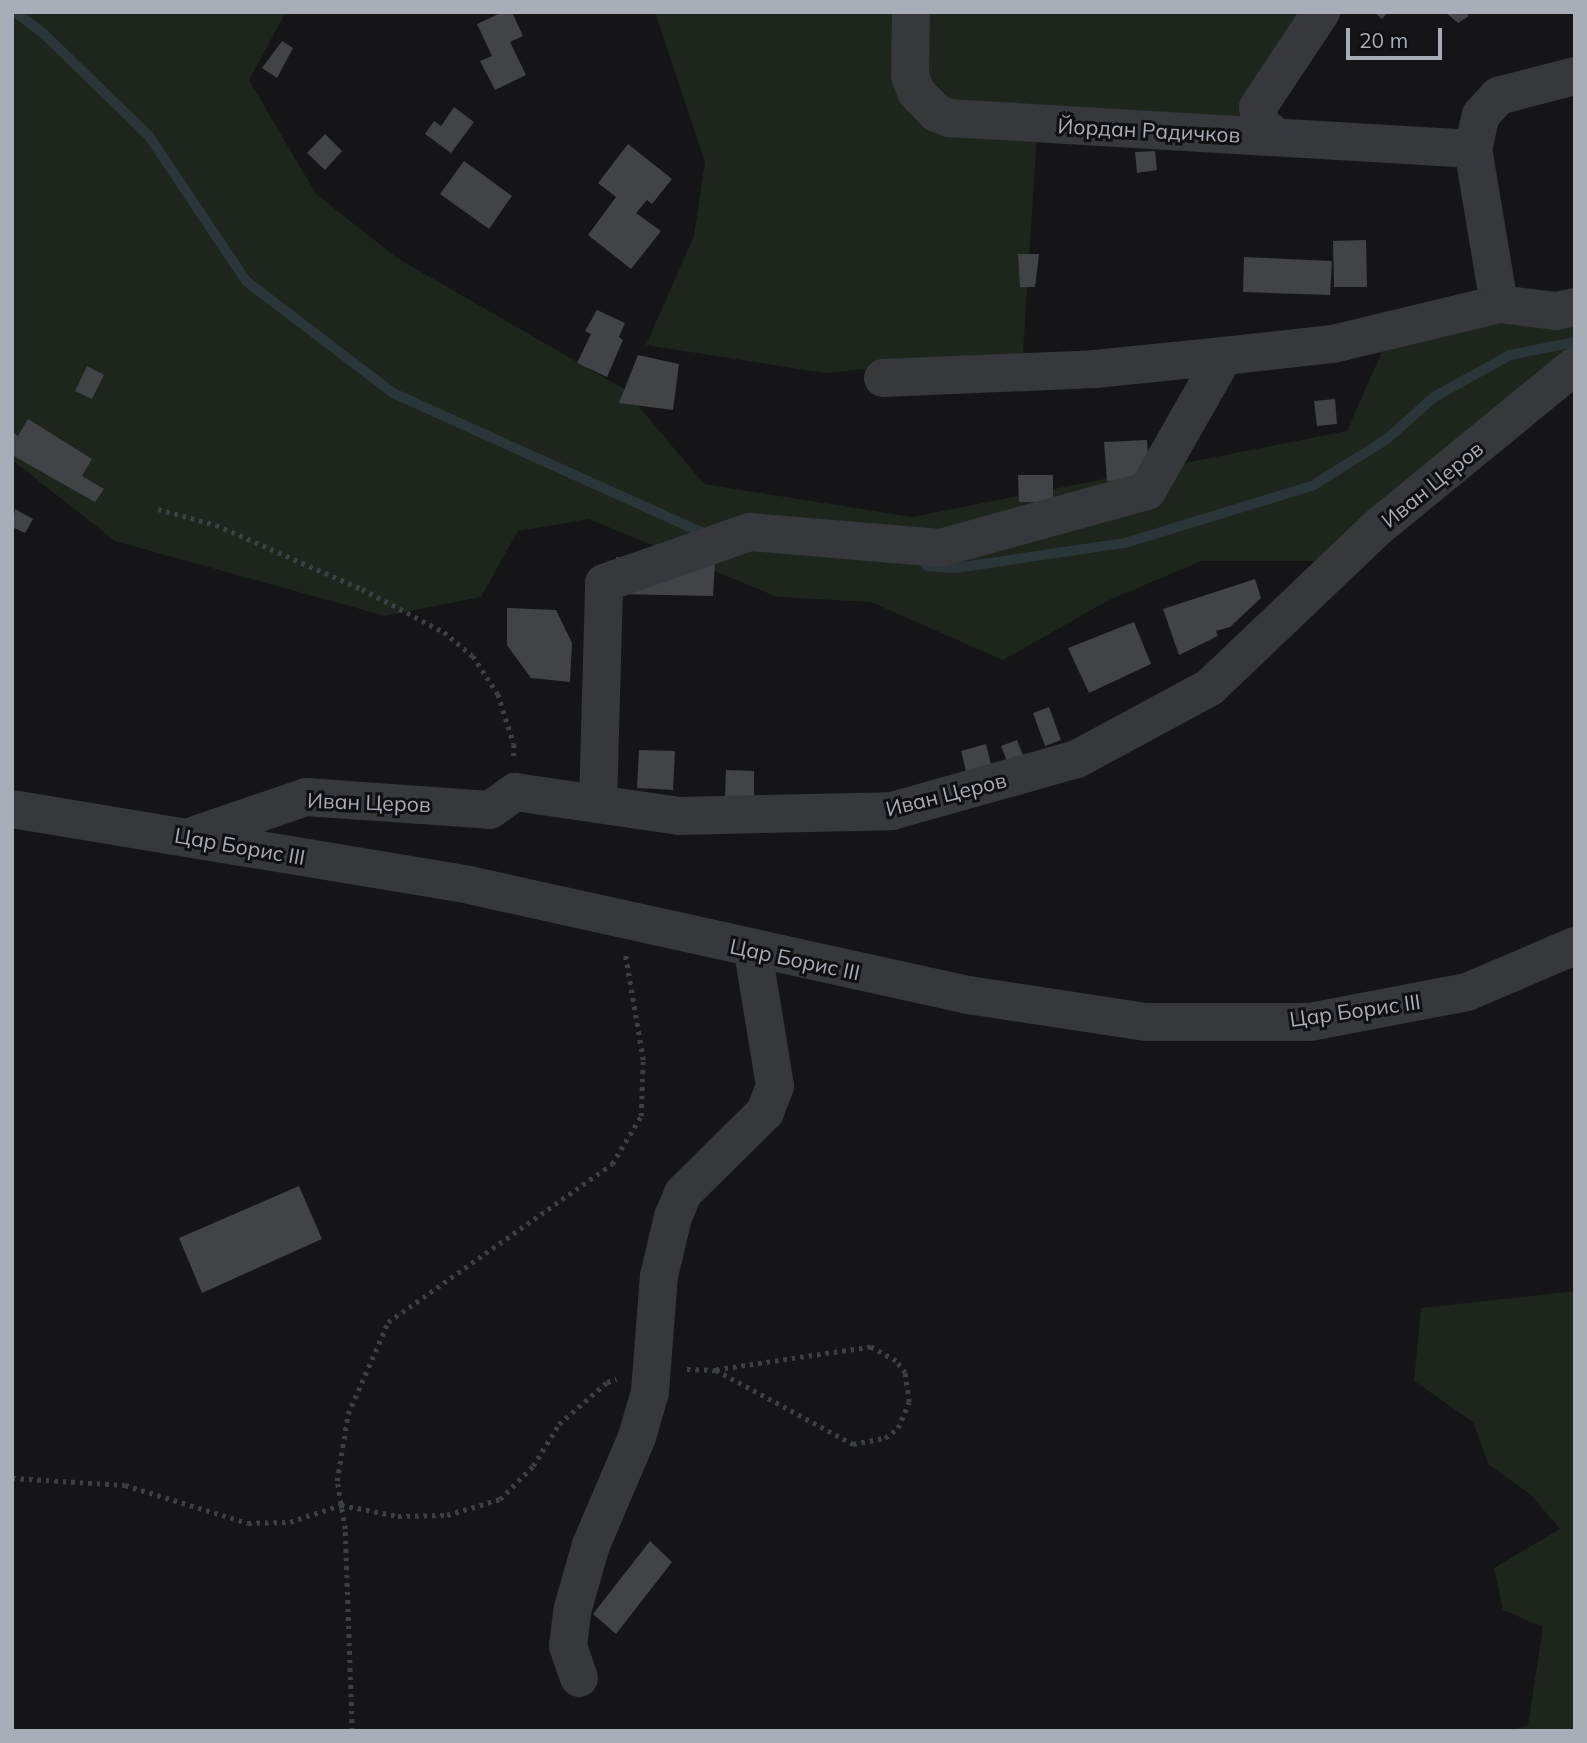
<!DOCTYPE html>
<meta charset="utf-8">
<style>
body{margin:0}
#map{position:relative;width:1587px;height:1743px;overflow:hidden;background:#151517;font-family:Mulish,sans-serif}
div>[style]{position:absolute}
.green>*{inset:0;background:#1d251d}
.stream>*{height:10px;margin:-5px;padding:0 5px;transform-origin:5px;border-radius:5px;background:#2b363b}
.building>*{inset:0;background:#414347}
.path>*{height:4.5px;margin-top:-2.25px;transform-origin:0;background:repeating-linear-gradient(90deg,#3c3f43 0 3.5px,transparent 0 8.5px)}
.minor>*{height:38px;margin:-19px;padding:0 19px;transform-origin:19px;border-radius:19px;background:#36383c}
span{translate:-50% -50%;white-space:nowrap;text-align:center;line-height:1.15;-webkit-text-stroke:6px #101012;paint-order:stroke}
.street-label{font-size:21px;color:#a7aeb7}
.frame{position:absolute;inset:0;border:14px solid #a7aeb7;pointer-events:none}
.scale{position:absolute;left:1346px;top:28px;width:96px;height:32px;box-sizing:border-box;border:4px solid #a7aeb7;border-top:0;padding-left:9px;font-size:21px;line-height:24px;white-space:nowrap;color:#a7aeb7;-webkit-text-stroke:5px #101012;paint-order:stroke}
</style>
<div id="map">
<div class="green">
<div style="clip-path:polygon(12px 12px,286px 12px,249px 80px,316px 194px,397px 258px,624px 389px,704px 484px,912px 517px,1347px 431px,1392px 329px,1575px 299px,1575px 388px,1346px 561px,1201px 561px,1107px 601px,1003px 660px,871px 602px,777px 597px,589px 519px,518px 531px,481px 597px,385px 616px,115px 541px,12px 460px)"></div>
<div style="clip-path:polygon(655px 12px,1316px 12px,1261px 119px,1038px 118px,1023px 353px,825px 373px,646px 345px,694px 236px,705px 162px)"></div>
<div style="clip-path:polygon(1575px 1291px,1575px 1731px,1510px 1731px,1528px 1725px,1543px 1627px,1503px 1610px,1494px 1568px,1560px 1529px,1530px 1494px,1489px 1465px,1473px 1422px,1414px 1381px,1421px 1308px)"></div>
</div>
<div class="stream">
<div style="left:15px;top:12px;width:35px;rotate:37deg"></div>
<div style="left:43px;top:33px;width:148px;rotate:44.2deg"></div>
<div style="left:149px;top:136px;width:174px;rotate:56.2deg"></div>
<div style="left:246px;top:281px;width:185px;rotate:37.3deg"></div>
<div style="left:393px;top:393px;width:346px;rotate:24.3deg"></div>
<div style="left:927px;top:566px;width:28px;rotate:4deg"></div>
<div style="left:955px;top:568px;width:172px;rotate:-8.4deg"></div>
<div style="left:1125px;top:543px;width:195px;rotate:-17deg"></div>
<div style="left:1312px;top:486px;width:89px;rotate:-32.1deg"></div>
<div style="left:1387px;top:439px;width:63px;rotate:-41.8deg"></div>
<div style="left:1434px;top:397px;width:87px;rotate:-28.9deg"></div>
<div style="left:1510px;top:355px;width:66px;rotate:-11.3deg"></div>
</div>
<div class="building">
<div style="clip-path:polygon(503px 12px,512px 12px,523px 36px,510px 42px,526px 75px,495px 90px,480px 61px,492px 56px,477px 24px)"></div>
<div style="clip-path:polygon(1374px 12px,1388px 12px,1382px 19px)"></div>
<div style="clip-path:polygon(1445px 12px,1465px 12px,1469px 16px,1458px 23px)"></div>
<div style="clip-path:polygon(282px 41px,293px 48px,277px 78px,262px 68px)"></div>
<div style="clip-path:polygon(454px 107px,474px 122px,451px 153px,425px 134px,434px 121px,441px 126px)"></div>
<div style="clip-path:polygon(325px 134px,342px 151px,325px 170px,307px 153px)"></div>
<div style="clip-path:polygon(628px 144px,672px 179px,652px 204px,647px 200px,636px 213px,661px 231px,631px 269px,588px 235px,616px 197px,598px 183px)"></div>
<div style="clip-path:polygon(1155px 151px,1157px 170px,1137px 173px,1135px 152px)"></div>
<div style="clip-path:polygon(464px 161px,512px 196px,489px 229px,440px 194px)"></div>
<div style="clip-path:polygon(1366px 240px,1367px 287px,1334px 287px,1333px 241px)"></div>
<div style="clip-path:polygon(1018px 254px,1039px 254px,1035px 287px,1020px 287px)"></div>
<div style="clip-path:polygon(1244px 257px,1332px 261px,1330px 295px,1243px 292px)"></div>
<div style="clip-path:polygon(597px 310px,625px 323px,619px 337px,623px 340px,607px 377px,577px 363px,591px 334px,585px 331px)"></div>
<div style="clip-path:polygon(638px 355px,679px 364px,673px 410px,619px 403px)"></div>
<div style="clip-path:polygon(87px 366px,104px 375px,92px 399px,75px 391px)"></div>
<div style="clip-path:polygon(1335px 399px,1337px 424px,1317px 426px,1314px 401px)"></div>
<div style="clip-path:polygon(28px 419px,92px 459px,82px 476px,104px 489px,95px 502px,12px 455px,12px 432px,18px 436px)"></div>
<div style="clip-path:polygon(1147px 440px,1149px 479px,1107px 481px,1104px 442px)"></div>
<div style="clip-path:polygon(1018px 475px,1053px 475px,1053px 502px,1019px 502px)"></div>
<div style="clip-path:polygon(15px 509px,33px 519px,25px 533px,12px 527px)"></div>
<div style="clip-path:polygon(616px 557px,715px 562px,713px 596px,615px 594px)"></div>
<div style="clip-path:polygon(1255px 579px,1261px 598px,1230px 627px,1216px 631px,1218px 636px,1179px 655px,1163px 609px)"></div>
<div style="clip-path:polygon(507px 608px,556px 610px,572px 643px,570px 682px,531px 678px,507px 645px)"></div>
<div style="clip-path:polygon(1134px 622px,1151px 664px,1089px 693px,1068px 648px)"></div>
<div style="clip-path:polygon(1049px 707px,1061px 740px,1045px 746px,1033px 713px)"></div>
<div style="clip-path:polygon(1017px 740px,1026px 763px,1010px 769px,1001px 746px)"></div>
<div style="clip-path:polygon(986px 744px,993px 773px,968px 779px,961px 751px)"></div>
<div style="clip-path:polygon(639px 750px,675px 751px,673px 790px,637px 788px)"></div>
<div style="clip-path:polygon(726px 770px,754px 771px,754px 799px,725px 798px)"></div>
<div style="clip-path:polygon(299px 1186px,322px 1239px,202px 1293px,179px 1238px)"></div>
<div style="clip-path:polygon(650px 1541px,672px 1562px,616px 1634px,593px 1614px)"></div>
</div>
<div class="path">
<div style="left:158px;top:509px;width:60px;rotate:15.4deg"></div>
<div style="left:216px;top:525px;width:159px;rotate:23.7deg"></div>
<div style="left:362px;top:589px;width:93px;rotate:27.7deg"></div>
<div style="left:444px;top:632px;width:38px;rotate:40deg"></div>
<div style="left:473px;top:656px;width:45px;rotate:56.7deg"></div>
<div style="left:498px;top:694px;width:52px;rotate:72.3deg"></div>
<div style="left:514px;top:744px;width:16px;rotate:90deg"></div>
<div style="left:687px;top:1369px;width:29px;rotate:2deg"></div>
<div style="left:716px;top:1370px;width:156px;rotate:28.4deg"></div>
<div style="left:853px;top:1444px;width:33px;rotate:-11deg"></div>
<div style="left:885px;top:1438px;width:16px;rotate:-38deg"></div>
<div style="left:898px;top:1428px;width:28px;rotate:-67deg"></div>
<div style="left:909px;top:1402px;width:29px;rotate:-98deg"></div>
<div style="left:905px;top:1373px;width:15px;rotate:-127deg"></div>
<div style="left:896px;top:1361px;width:29px;rotate:-151deg"></div>
<div style="left:871px;top:1347px;width:157px;rotate:171.6deg"></div>
<div style="left:12px;top:1478px;width:113px;rotate:3.5deg"></div>
<div style="left:125px;top:1485px;width:129px;rotate:17.2deg"></div>
<div style="left:248px;top:1523px;width:42px;rotate:-1.4deg"></div>
<div style="left:290px;top:1522px;width:54px;rotate:-18.4deg"></div>
<div style="left:341px;top:1505px;width:58px;rotate:10.9deg"></div>
<div style="left:398px;top:1516px;width:49px;rotate:-1.2deg"></div>
<div style="left:447px;top:1515px;width:55px;rotate:-16.8deg"></div>
<div style="left:500px;top:1499px;width:47px;rotate:-45deg"></div>
<div style="left:533px;top:1466px;width:49px;rotate:-58.2deg"></div>
<div style="left:559px;top:1424px;width:64px;rotate:-41.2deg"></div>
<div style="left:607px;top:1382px;width:10px;rotate:-17deg"></div>
<div style="left:352px;top:1731px;width:202px;rotate:-92deg"></div>
<div style="left:345px;top:1529px;width:49px;rotate:-99.5deg"></div>
<div style="left:337px;top:1481px;width:68px;rotate:-80.7deg"></div>
<div style="left:348px;top:1414px;width:100px;rotate:-66.5deg"></div>
<div style="left:388px;top:1322px;width:274px;rotate:-35.2deg"></div>
<div style="left:612px;top:1164px;width:56px;rotate:-58.9deg"></div>
<div style="left:641px;top:1116px;width:56px;rotate:-88deg"></div>
<div style="left:643px;top:1060px;width:108px;rotate:-99.6deg"></div>
</div>
<div class="minor">
<div style="left:911px;top:12px;width:63px;rotate:90.9deg"></div>
<div style="left:910px;top:75px;width:18px;rotate:71deg"></div>
<div style="left:916px;top:92px;width:29px;rotate:46deg"></div>
<div style="left:936px;top:113px;width:14px;rotate:21deg"></div>
<div style="left:949px;top:118px;width:525px;rotate:3.39deg"></div>
<div style="left:1276px;top:136px;width:19px;rotate:-145deg"></div>
<div style="left:1260px;top:125px;width:18px;rotate:-96deg"></div>
<div style="left:1258px;top:107px;width:114px;rotate:-56.4deg"></div>
<div style="left:1499px;top:304px;width:157px;rotate:-99.5deg"></div>
<div style="left:1473px;top:149px;width:35px;rotate:-77deg"></div>
<div style="left:1481px;top:115px;width:25px;rotate:-48deg"></div>
<div style="left:1498px;top:96px;width:80px;rotate:-14.6deg"></div>
<div style="left:883px;top:378px;width:212px;rotate:-2.4deg"></div>
<div style="left:1095px;top:369px;width:130px;rotate:-5.8deg"></div>
<div style="left:1224px;top:356px;width:110px;rotate:-6.3deg"></div>
<div style="left:1333px;top:344px;width:171px;rotate:-13.5deg"></div>
<div style="left:1499px;top:304px;width:57px;rotate:7deg"></div>
<div style="left:1556px;top:311px;width:19px;rotate:-12deg"></div>
<div style="left:598px;top:804px;width:221px;rotate:-88.4deg"></div>
<div style="left:604px;top:583px;width:155px;rotate:-19.3deg"></div>
<div style="left:750px;top:532px;width:191px;rotate:4.8deg"></div>
<div style="left:940px;top:548px;width:215px;rotate:-15.4deg"></div>
<div style="left:1147px;top:491px;width:155px;rotate:-60.3deg"></div>
<div style="left:12px;top:809px;width:463px;rotate:9.4deg"></div>
<div style="left:469px;top:885px;width:511px;rotate:12.43deg"></div>
<div style="left:968px;top:995px;width:180px;rotate:8.6deg"></div>
<div style="left:1146px;top:1022px;width:164px"></div>
<div style="left:1310px;top:1022px;width:160px;rotate:-10.8deg"></div>
<div style="left:1467px;top:992px;width:117px;rotate:-23.1deg"></div>
<div style="left:195px;top:835px;width:117px;rotate:-18.9deg"></div>
<div style="left:306px;top:797px;width:184px;rotate:4deg"></div>
<div style="left:490px;top:810px;width:31px;rotate:-36deg"></div>
<div style="left:515px;top:792px;width:166px;rotate:8.3deg"></div>
<div style="left:679px;top:816px;width:213px;rotate:-1.3deg"></div>
<div style="left:892px;top:811px;width:192px;rotate:-15.7deg"></div>
<div style="left:1077px;top:759px;width:151px;rotate:-28.4deg"></div>
<div style="left:1210px;top:687px;width:232px;rotate:-43.6deg"></div>
<div style="left:1378px;top:527px;width:254px;rotate:-39.3deg"></div>
<div style="left:579px;top:1678px;width:34px;rotate:-109deg"></div>
<div style="left:568px;top:1646px;width:38px;rotate:-83deg"></div>
<div style="left:573px;top:1608px;width:66px;rotate:-74.1deg"></div>
<div style="left:591px;top:1545px;width:117px;rotate:-66.9deg"></div>
<div style="left:637px;top:1437px;width:47px;rotate:-73.9deg"></div>
<div style="left:650px;top:1392px;width:116px;rotate:-85.6deg"></div>
<div style="left:659px;top:1276px;width:61px;rotate:-76.7deg"></div>
<div style="left:673px;top:1217px;width:26px;rotate:-67deg"></div>
<div style="left:683px;top:1193px;width:115px;rotate:-44.6deg"></div>
<div style="left:765px;top:1112px;width:28px;rotate:-69deg"></div>
<div style="left:775px;top:1086px;width:137px;rotate:-99.3deg"></div>
</div>
<div class="street-label">
<span style="left:1149px;top:130px;rotate:3deg">Йордан Радичков</span>
<span style="left:1432px;top:484px;rotate:-39deg">Иван Церов</span>
<span style="left:946px;top:794px;rotate:-14deg">Иван Церов</span>
<span style="left:369px;top:802px;rotate:2deg">Иван Церов</span>
<span style="left:240px;top:846px;rotate:10deg">Цар Борис III</span>
<span style="left:795px;top:959px;rotate:12deg">Цар Борис III</span>
<span style="left:1355px;top:1010px;rotate:-8deg">Цар Борис III</span>
</div>
<div class="frame"></div>
<div class="scale">20 m</div>
</div>
